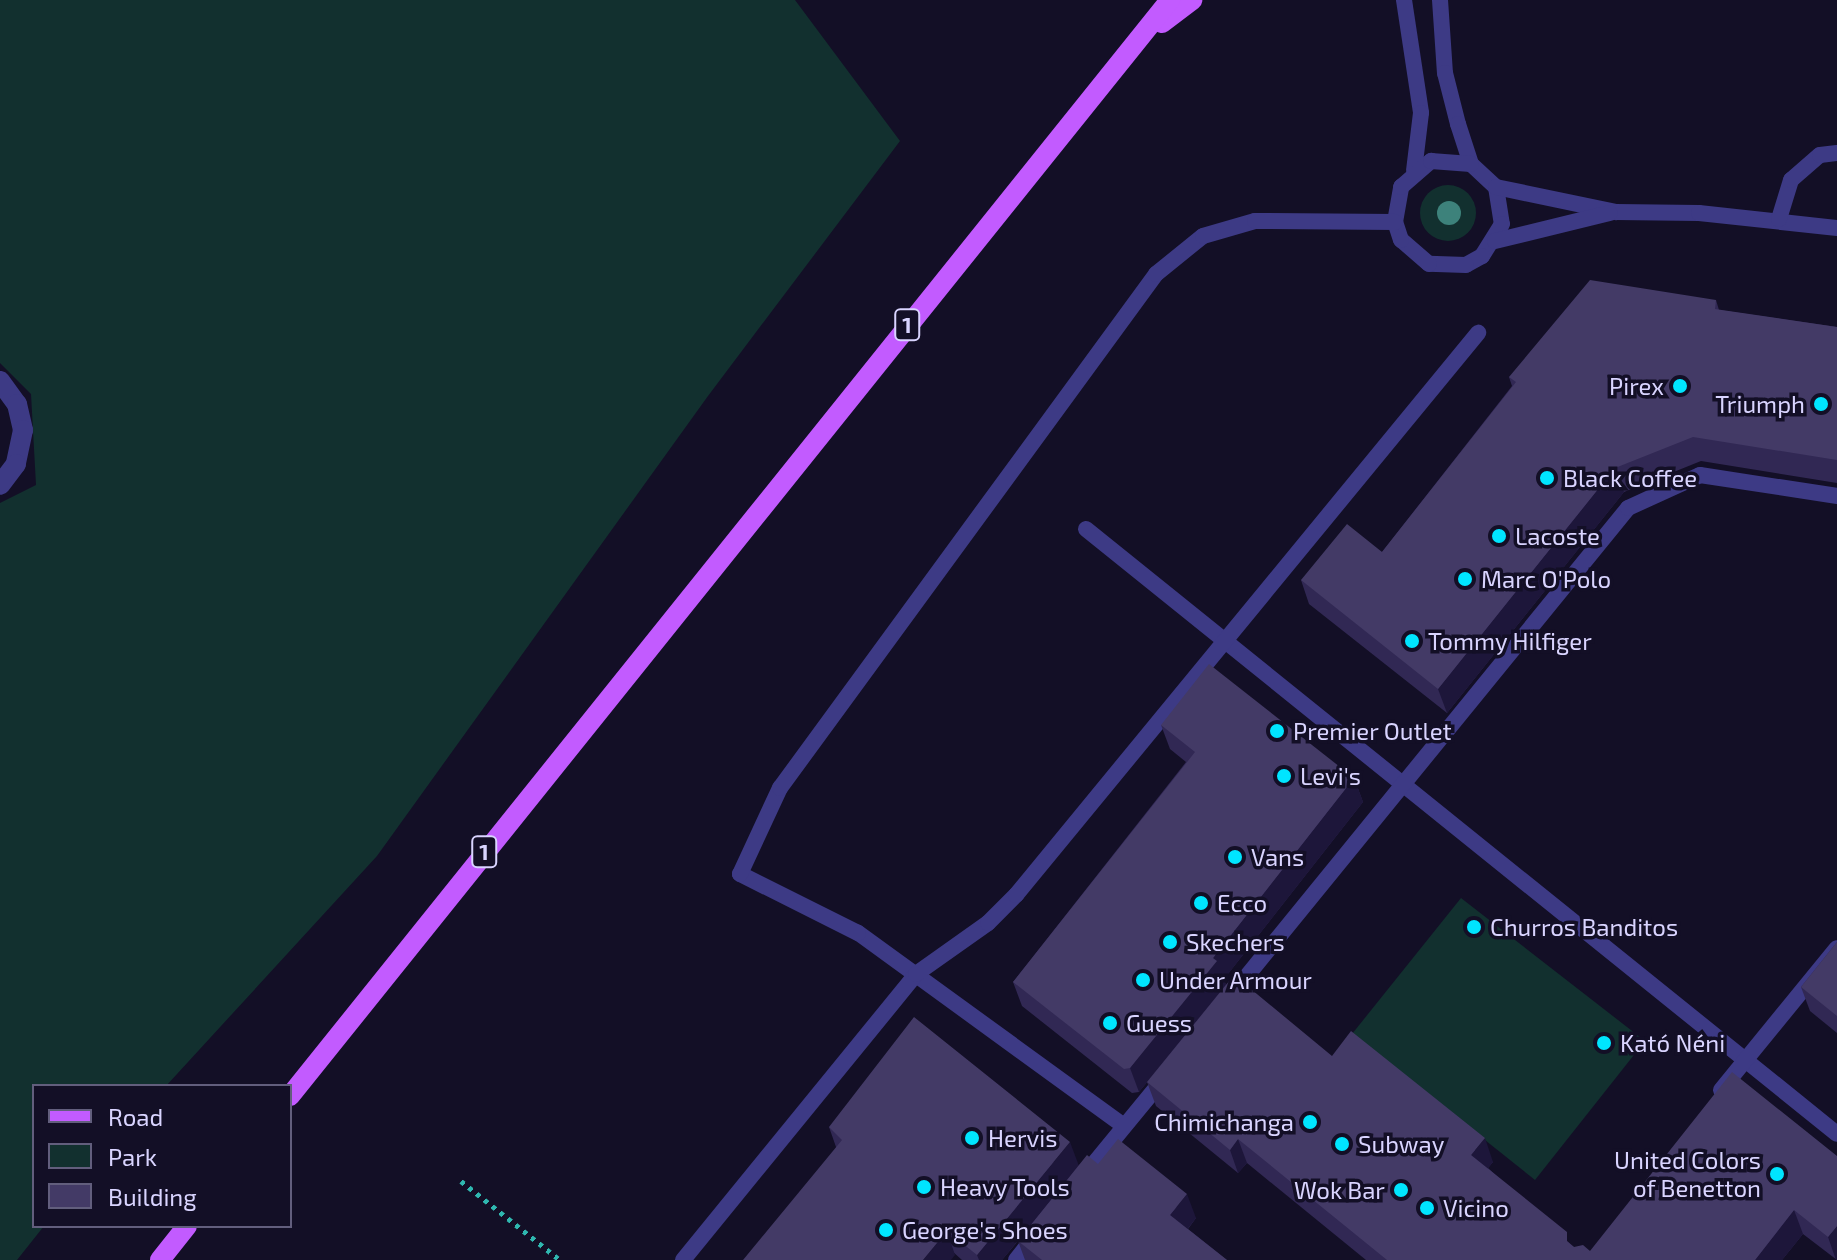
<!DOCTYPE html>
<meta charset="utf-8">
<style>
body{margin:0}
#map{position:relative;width:1837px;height:1260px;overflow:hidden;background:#130f26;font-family:"Exo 2",sans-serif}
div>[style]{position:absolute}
.green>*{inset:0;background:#12302f}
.round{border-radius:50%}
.path>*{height:5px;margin-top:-2.5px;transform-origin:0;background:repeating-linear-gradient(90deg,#2fb8b0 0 4px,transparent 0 10px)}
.service>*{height:16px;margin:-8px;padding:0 8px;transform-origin:8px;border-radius:8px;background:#3d3a85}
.minor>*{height:20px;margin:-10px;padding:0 10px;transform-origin:10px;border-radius:10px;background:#3d3a85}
.primary>*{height:20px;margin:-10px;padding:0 10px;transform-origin:10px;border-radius:10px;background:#c25bff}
.trees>*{width:24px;height:24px;margin:-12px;border-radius:50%;background:#3d827b}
.wall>*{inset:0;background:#312854}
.shaded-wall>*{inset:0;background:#1d163a}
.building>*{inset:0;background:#433a66}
.dots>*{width:22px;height:22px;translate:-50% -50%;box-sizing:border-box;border:4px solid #130f26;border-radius:50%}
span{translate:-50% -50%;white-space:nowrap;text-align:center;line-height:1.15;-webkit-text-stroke:7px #130f26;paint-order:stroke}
.shield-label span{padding:2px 6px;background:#130f26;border:2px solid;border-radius:6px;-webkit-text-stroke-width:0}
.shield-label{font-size:22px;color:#d9d4ff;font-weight:700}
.poi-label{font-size:24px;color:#d9d4ff}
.right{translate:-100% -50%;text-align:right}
.left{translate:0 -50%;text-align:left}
.legend{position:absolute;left:32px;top:1084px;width:260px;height:144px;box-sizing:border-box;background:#130f26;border:2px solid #625e7d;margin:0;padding:10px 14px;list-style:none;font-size:24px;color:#d9d4ff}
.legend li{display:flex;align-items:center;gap:16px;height:40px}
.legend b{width:40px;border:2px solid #625e7d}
</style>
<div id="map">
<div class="green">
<div style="clip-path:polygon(0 0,795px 0,900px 141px,708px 396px,377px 856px,166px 1086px,34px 1086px,34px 1226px,44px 1226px,17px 1260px,0 1260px,0 503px,36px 485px,31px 394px,0 363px)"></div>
<div class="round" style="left:1420px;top:185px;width:56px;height:56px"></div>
<div style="clip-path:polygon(1461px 898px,1645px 1041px,1535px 1180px,1352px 1034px)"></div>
</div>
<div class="path">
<div style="left:461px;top:1181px;width:127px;rotate:38.6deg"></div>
</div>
<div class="service">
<div style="left:1404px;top:0;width:114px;rotate:81.4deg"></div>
<div style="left:1421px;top:113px;width:58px;rotate:96.9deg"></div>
<div style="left:1440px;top:0;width:73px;rotate:86.1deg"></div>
<div style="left:1445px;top:73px;width:53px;rotate:75.7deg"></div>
<div style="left:1458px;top:124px;width:42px;rotate:72deg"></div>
<div style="left:1471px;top:164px;width:34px;rotate:43deg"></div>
<div style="left:1496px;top:187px;width:37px;rotate:81deg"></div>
<div style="left:1502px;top:224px;width:38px;rotate:122deg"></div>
<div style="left:1482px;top:256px;width:18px;rotate:151deg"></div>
<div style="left:1466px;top:265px;width:37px;rotate:-178deg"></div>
<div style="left:1429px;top:264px;width:37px;rotate:-139deg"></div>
<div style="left:1401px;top:240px;width:19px;rotate:-108deg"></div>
<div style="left:1395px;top:222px;width:36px;rotate:-80deg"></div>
<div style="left:1401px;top:187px;width:40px;rotate:-41deg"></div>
<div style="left:1431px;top:161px;width:40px;rotate:4.3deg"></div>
<div style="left:1496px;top:187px;width:123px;rotate:11.8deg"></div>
<div style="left:1616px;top:212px;width:83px;rotate:0.7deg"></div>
<div style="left:1699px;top:213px;width:139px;rotate:6.2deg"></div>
<div style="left:1779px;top:219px;width:41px;rotate:-72.9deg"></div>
<div style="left:1791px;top:180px;width:38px;rotate:-41deg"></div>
<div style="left:1820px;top:155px;width:17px;rotate:-7deg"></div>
<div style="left:1495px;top:241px;width:118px;rotate:-13.7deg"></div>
<div style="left:1086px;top:529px;width:964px;rotate:38.85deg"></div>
<div style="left:1229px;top:998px;width:632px;rotate:-50.84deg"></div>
<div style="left:1628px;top:508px;width:79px;rotate:-24.6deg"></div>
<div style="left:1700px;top:475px;width:139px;rotate:8.7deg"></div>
<div style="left:1721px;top:1090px;width:183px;rotate:-50.8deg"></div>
<div style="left:1124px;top:1126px;width:329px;rotate:-144deg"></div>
<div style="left:858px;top:933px;width:132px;rotate:-153.4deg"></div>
<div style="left:740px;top:874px;width:95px;rotate:-65.1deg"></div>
<div style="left:780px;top:788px;width:637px;rotate:-53.81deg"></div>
<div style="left:1156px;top:274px;width:60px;rotate:-39deg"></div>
<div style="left:1203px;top:236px;width:54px;rotate:-16.1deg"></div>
<div style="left:1255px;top:221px;width:140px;rotate:0.4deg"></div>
<div style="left:1082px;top:1178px;width:129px;rotate:-50.6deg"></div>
<div style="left:683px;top:1260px;width:369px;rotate:-50.8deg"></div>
<div style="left:916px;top:974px;width:88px;rotate:-35.3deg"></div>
<div style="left:988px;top:923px;width:40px;rotate:-45deg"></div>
<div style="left:1016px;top:895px;width:728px;rotate:-50.58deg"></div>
<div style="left:1016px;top:1260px;width:31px;rotate:-52deg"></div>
</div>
<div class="minor">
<div style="left:0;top:381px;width:29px;rotate:54deg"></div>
<div style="left:17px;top:404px;width:27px;rotate:77deg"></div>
<div style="left:23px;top:430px;width:35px;rotate:102deg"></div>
<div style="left:16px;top:464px;width:26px;rotate:127deg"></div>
</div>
<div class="primary">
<div style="left:1162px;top:23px;width:38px;rotate:-37deg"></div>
<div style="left:290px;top:1096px;width:1406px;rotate:-51.24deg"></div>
<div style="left:160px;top:1260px;width:43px;rotate:-51.5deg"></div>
</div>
<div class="trees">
<div style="left:1449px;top:213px"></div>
</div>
<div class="wall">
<div style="clip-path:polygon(1716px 300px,1719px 310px,1837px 327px,1837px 483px,1701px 461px,1624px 492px,1447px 713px,1309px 604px,1301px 580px,1382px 552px,1512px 386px,1509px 377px)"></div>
<div style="clip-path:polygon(1161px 725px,1354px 778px,1363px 802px,1224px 979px,1226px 985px,1139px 1092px,1132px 1093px,1022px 1006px,1013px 982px,1186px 762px,1170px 749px)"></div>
<div style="clip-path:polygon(1837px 942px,1837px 1033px,1810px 1011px,1801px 987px)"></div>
<div style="clip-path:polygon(1332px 1056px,1493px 1162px,1488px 1168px,1571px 1245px,1574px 1247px,1590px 1251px,1837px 1156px,1837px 1260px,1803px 1234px,1782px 1260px,1366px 1260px,1247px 1163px,1238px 1173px,1156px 1106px,1147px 1082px)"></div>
<div style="clip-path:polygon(829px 1127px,1079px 1166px,1098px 1164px,1196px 1218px,1188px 1229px,1227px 1260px,1025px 1260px,1018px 1241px,1002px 1260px,962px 1260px,836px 1147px)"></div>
</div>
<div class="shaded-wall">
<div style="clip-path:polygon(1615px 468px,1624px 492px,1447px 713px,1438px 689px)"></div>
<div style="clip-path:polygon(1354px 778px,1363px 802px,1224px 979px,1226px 985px,1139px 1092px,1130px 1068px,1213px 958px)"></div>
<div style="clip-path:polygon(1485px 1138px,1493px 1162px,1480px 1178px,1471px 1155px)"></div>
<div style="clip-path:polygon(1238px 1139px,1247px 1163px,1238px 1173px,1230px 1150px)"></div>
<div style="clip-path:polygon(1070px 1142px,1079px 1166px,1002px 1260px,979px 1260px,977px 1255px)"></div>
<div style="clip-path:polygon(1187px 1194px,1196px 1218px,1179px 1240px,1170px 1215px)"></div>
<div style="clip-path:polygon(1794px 1210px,1803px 1234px,1782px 1260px,1755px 1260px)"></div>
<div style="clip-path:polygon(1837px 1226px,1837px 1260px,1836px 1260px,1828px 1237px)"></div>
<div style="clip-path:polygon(947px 1231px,955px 1255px,951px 1260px,923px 1260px)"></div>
</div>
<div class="building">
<div style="clip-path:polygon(1590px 280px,1716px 300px,1715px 309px,1837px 327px,1837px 460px,1693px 437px,1615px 468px,1438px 689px,1301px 580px,1347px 524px,1382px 552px,1516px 382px,1509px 377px)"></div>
<div style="clip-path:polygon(1209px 664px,1354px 778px,1213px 958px,1217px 961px,1130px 1068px,1124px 1069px,1013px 982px,1195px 752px,1161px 725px)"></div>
<div style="clip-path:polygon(1837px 942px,1837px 1016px,1801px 987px)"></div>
<div style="clip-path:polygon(1234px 975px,1332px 1056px,1351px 1031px,1485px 1138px,1471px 1155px,1567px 1232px,1567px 1241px,1574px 1247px,1583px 1245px,1590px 1251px,1732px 1072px,1837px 1156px,1837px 1226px,1828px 1237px,1794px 1210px,1755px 1260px,1387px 1260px,1238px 1139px,1230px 1150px,1147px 1082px)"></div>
<div style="clip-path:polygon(914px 1017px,1070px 1142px,977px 1255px,947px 1231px,923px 1260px,743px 1260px,842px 1140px,829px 1127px)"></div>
<div style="clip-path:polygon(1118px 1139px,1187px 1194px,1170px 1215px,1227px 1260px,1042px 1260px,1018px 1241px,1087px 1155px,1098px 1164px)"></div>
</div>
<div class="dots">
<div style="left:1680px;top:386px;background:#00e5ff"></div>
<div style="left:1821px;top:404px;background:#00e5ff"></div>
<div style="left:1547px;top:478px;background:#00e5ff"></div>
<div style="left:1499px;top:536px;background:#00e5ff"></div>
<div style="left:1465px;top:579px;background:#00e5ff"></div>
<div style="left:1412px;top:641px;background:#00e5ff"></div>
<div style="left:1277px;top:731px;background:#00e5ff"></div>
<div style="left:1284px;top:776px;background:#00e5ff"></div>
<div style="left:1235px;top:857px;background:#00e5ff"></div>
<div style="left:1201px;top:903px;background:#00e5ff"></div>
<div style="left:1474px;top:927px;background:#00e5ff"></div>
<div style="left:1170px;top:942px;background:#00e5ff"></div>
<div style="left:1143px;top:980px;background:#00e5ff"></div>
<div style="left:1110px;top:1023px;background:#00e5ff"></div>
<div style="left:1604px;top:1043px;background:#00e5ff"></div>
<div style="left:1310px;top:1122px;background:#00e5ff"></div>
<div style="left:972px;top:1138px;background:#00e5ff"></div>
<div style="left:1342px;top:1144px;background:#00e5ff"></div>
<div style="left:1777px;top:1174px;background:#00e5ff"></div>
<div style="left:924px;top:1187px;background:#00e5ff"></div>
<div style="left:1401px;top:1190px;background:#00e5ff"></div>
<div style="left:1427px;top:1208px;background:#00e5ff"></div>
<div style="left:886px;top:1230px;background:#00e5ff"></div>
</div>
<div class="shield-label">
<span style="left:907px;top:325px">1</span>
<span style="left:484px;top:852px">1</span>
</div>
<div class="poi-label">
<span class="right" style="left:1664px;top:386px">Pirex</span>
<span class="right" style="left:1805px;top:404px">Triumph</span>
<span class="left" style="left:1563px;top:478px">Black Coffee</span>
<span class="left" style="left:1515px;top:536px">Lacoste</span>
<span class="left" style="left:1481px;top:579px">Marc O'Polo</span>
<span class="left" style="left:1428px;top:641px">Tommy Hilfiger</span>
<span class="left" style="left:1293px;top:731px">Premier Outlet</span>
<span class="left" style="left:1300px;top:776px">Levi's</span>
<span class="left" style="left:1251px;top:857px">Vans</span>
<span class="left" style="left:1217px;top:903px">Ecco</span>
<span class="left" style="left:1490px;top:927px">Churros Banditos</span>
<span class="left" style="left:1186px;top:942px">Skechers</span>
<span class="left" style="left:1159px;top:980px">Under Armour</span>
<span class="left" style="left:1126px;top:1023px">Guess</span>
<span class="left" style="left:1620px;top:1043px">Kató Néni</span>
<span class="right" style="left:1294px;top:1122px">Chimichanga</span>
<span class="left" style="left:988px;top:1138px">Hervis</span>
<span class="left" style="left:1358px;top:1144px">Subway</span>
<span class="right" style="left:1761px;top:1174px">United Colors<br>of Benetton</span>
<span class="left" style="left:940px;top:1187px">Heavy Tools</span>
<span class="right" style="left:1385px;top:1190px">Wok Bar</span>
<span class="left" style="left:1443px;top:1208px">Vicino</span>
<span class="left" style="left:902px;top:1230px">George's Shoes</span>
</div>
<ul class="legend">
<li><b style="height:10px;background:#c25bff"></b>Road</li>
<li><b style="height:22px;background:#12302f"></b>Park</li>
<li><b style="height:22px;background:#433a66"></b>Building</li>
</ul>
</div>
